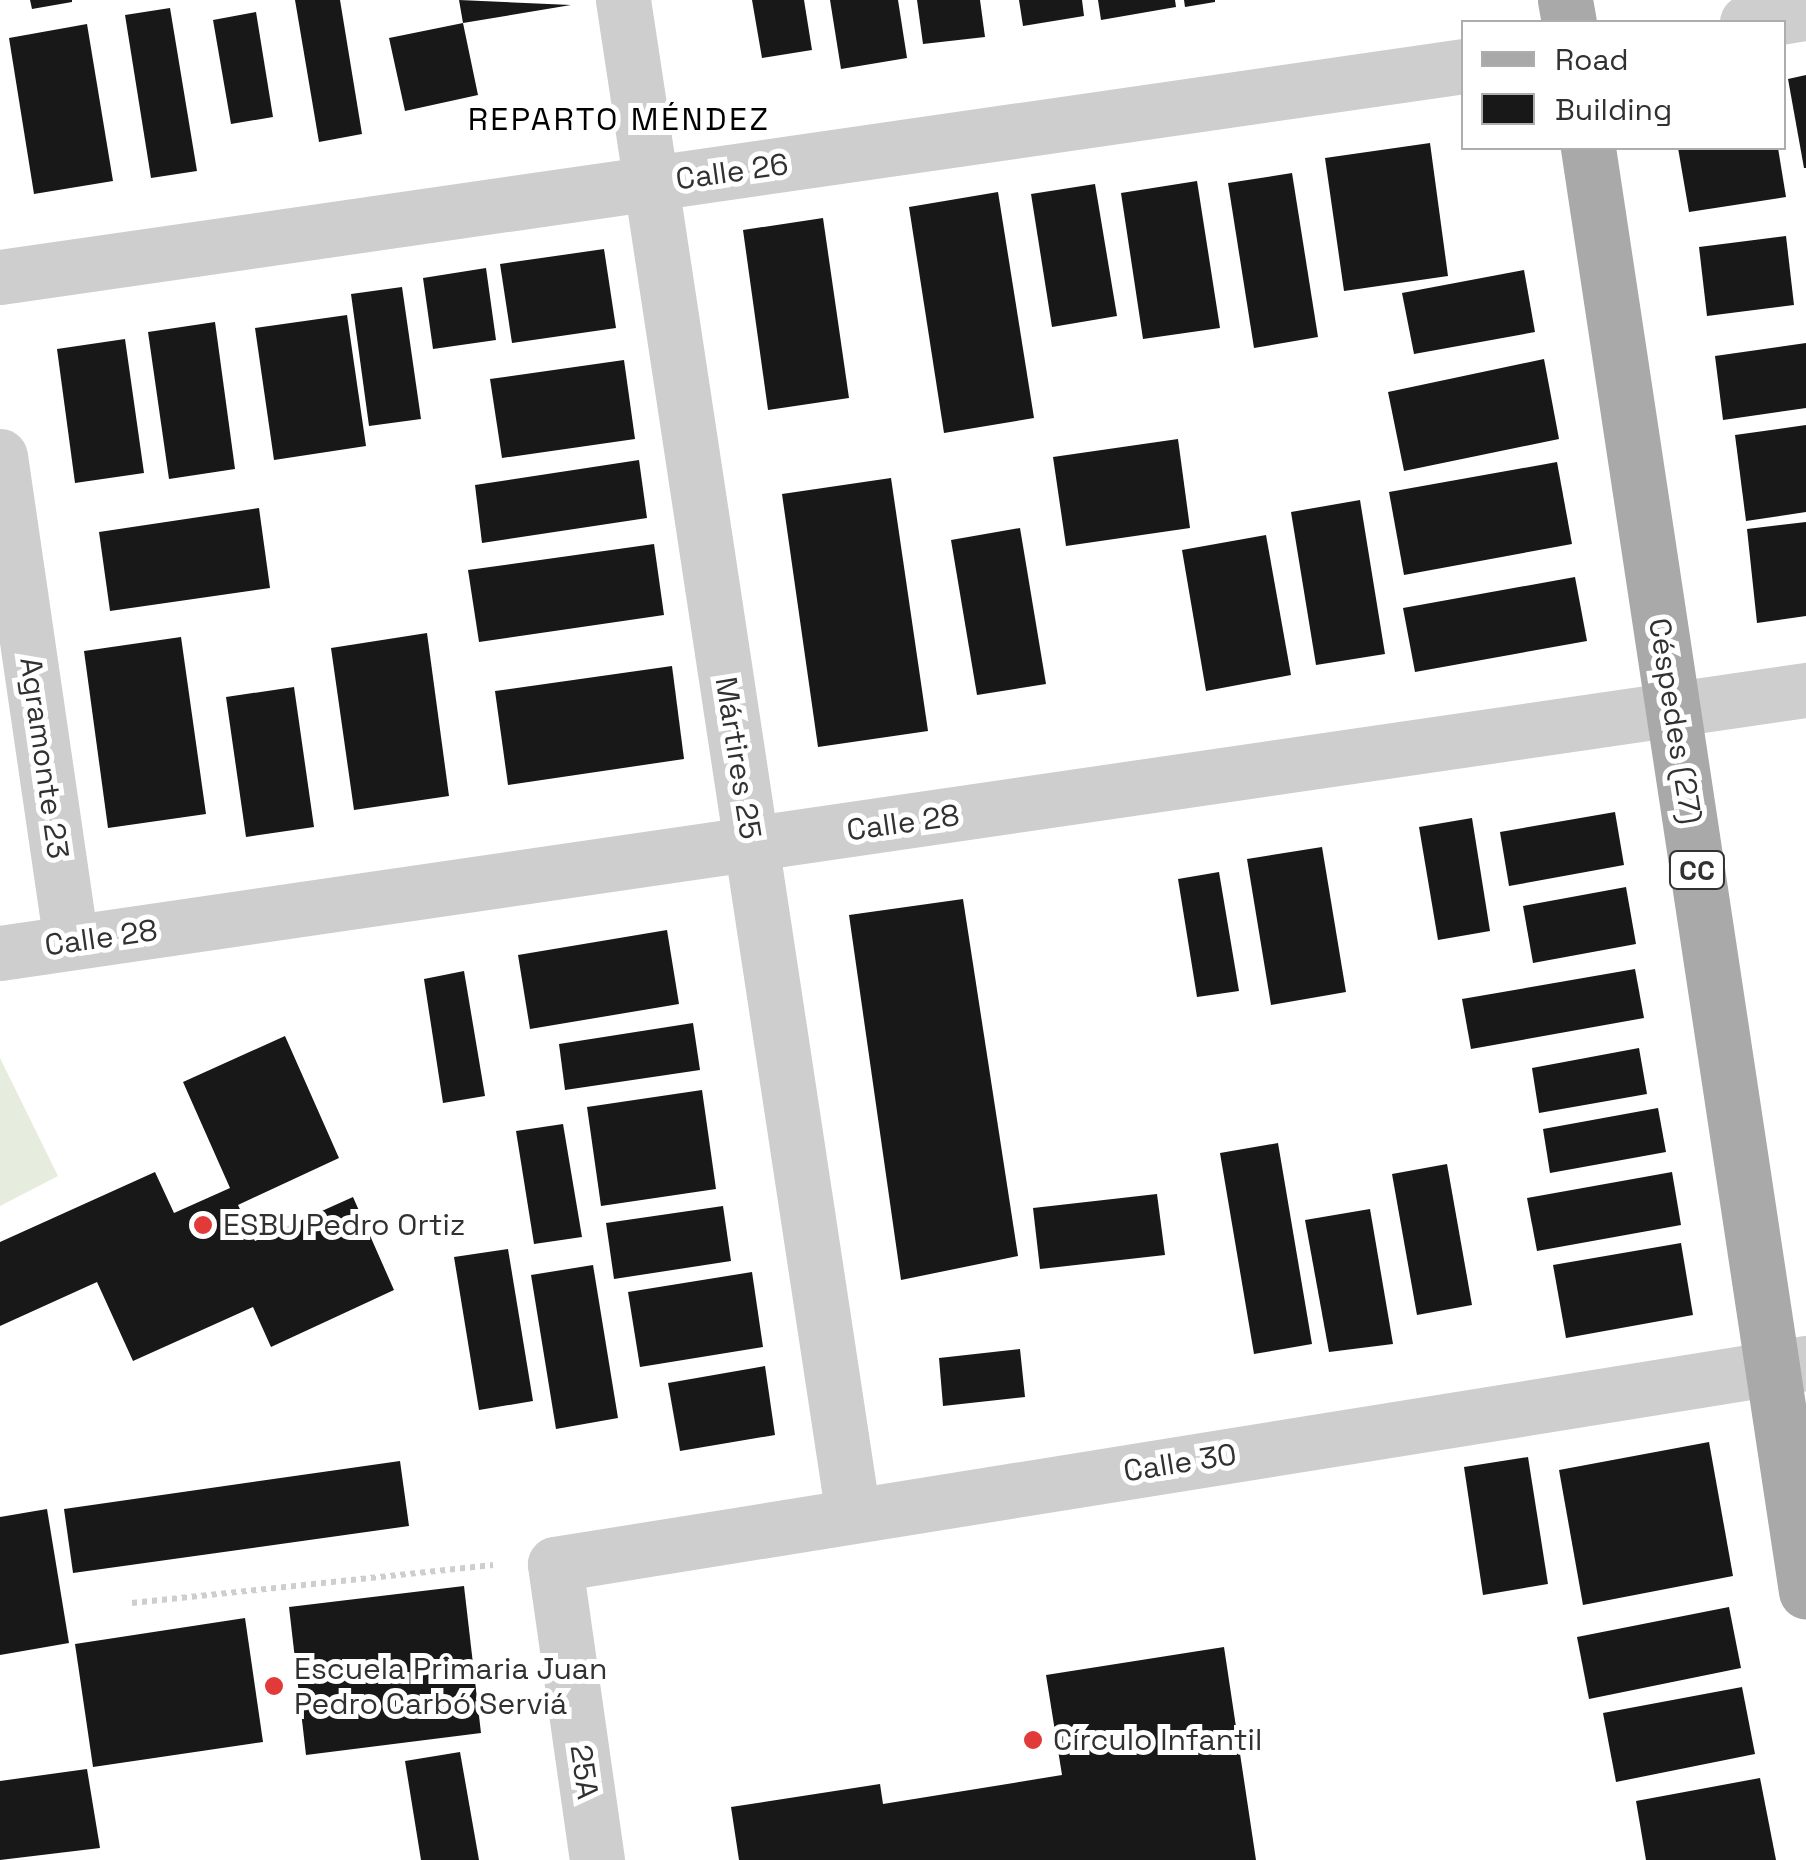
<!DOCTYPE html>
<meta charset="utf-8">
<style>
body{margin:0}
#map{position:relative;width:1806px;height:1860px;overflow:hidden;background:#fff;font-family:"Space Grotesk",sans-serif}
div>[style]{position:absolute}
.green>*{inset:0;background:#e6eddf}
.building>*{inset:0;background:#181818}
.path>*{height:6px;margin-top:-3px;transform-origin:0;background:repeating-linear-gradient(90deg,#cecece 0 5px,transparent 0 10px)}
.minor>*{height:55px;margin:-27.5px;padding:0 27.5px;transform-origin:27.5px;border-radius:27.5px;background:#cecece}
.major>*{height:55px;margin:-27.5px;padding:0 27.5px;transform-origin:27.5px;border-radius:27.5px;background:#a9a9a9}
.dots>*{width:28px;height:28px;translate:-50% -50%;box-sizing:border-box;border:5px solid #fff;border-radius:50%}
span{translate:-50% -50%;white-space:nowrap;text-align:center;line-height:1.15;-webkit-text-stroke:10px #fff;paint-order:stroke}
.shield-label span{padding:2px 8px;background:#fff;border:2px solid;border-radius:8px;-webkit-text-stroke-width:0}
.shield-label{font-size:28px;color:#313131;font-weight:700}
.street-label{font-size:30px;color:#313131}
.poi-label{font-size:30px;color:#313131}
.left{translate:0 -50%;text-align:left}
.neighbourhood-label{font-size:32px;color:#000;letter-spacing:2.5px}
.legend{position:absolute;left:1461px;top:20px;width:325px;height:130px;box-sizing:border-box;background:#fff;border:2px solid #adadad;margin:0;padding:12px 18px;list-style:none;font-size:30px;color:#313131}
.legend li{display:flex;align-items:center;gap:20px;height:50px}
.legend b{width:50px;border:2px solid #adadad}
</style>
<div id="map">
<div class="green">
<div style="clip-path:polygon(0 1058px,58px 1176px,0 1206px)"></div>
</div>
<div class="building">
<div style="clip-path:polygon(30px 0,72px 0,72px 2px,32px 9px)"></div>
<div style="clip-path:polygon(295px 0,340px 0,362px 134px,319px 142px)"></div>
<div style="clip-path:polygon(459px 0,571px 5px,463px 23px,478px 95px,405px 111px,389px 38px,463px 23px)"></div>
<div style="clip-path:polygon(752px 0,804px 0,812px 50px,762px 58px)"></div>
<div style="clip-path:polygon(830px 0,898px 0,907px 58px,841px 69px)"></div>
<div style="clip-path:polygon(917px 0,980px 0,985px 37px,923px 44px)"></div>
<div style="clip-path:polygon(1019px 0,1082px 0,1084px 16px,1023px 26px)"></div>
<div style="clip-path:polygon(1098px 0,1175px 0,1176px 7px,1101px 20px)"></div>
<div style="clip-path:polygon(1184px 0,1215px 0,1215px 2px,1185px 7px)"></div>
<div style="clip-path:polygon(170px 8px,197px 171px,151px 178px,125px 15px)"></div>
<div style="clip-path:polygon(256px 12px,273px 117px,231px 124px,213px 20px)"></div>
<div style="clip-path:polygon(87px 24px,113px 181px,34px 194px,9px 38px)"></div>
<div style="clip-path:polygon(1806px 75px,1806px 168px,1804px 168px,1788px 79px)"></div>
<div style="clip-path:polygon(1430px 143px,1448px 276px,1344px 291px,1325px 158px)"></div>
<div style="clip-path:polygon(1678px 148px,1778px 148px,1786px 197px,1689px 212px)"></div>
<div style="clip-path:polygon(1292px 173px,1318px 337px,1254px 348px,1228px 183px)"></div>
<div style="clip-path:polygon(1197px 181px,1220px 328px,1143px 339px,1121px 193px)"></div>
<div style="clip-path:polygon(1095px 184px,1117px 316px,1052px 327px,1031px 194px)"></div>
<div style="clip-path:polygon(998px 192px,1034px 418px,944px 433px,909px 207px)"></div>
<div style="clip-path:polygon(823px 218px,849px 398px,768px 410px,743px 230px)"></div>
<div style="clip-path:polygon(1786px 236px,1794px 305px,1707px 316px,1699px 247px)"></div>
<div style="clip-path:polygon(604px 249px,616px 328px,512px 343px,500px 264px)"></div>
<div style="clip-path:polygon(486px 268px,496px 340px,433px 349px,423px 278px)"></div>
<div style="clip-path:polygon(1524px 270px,1535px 332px,1414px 354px,1402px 293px)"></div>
<div style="clip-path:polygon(402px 287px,421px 419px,369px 426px,351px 294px)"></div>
<div style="clip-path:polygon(347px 315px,366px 446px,274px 460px,255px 328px)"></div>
<div style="clip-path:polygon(215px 322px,235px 469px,169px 479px,148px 332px)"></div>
<div style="clip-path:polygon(125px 339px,144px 473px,75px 483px,57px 349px)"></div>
<div style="clip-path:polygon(1806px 343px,1806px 408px,1723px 420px,1715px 356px)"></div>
<div style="clip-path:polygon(1544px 359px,1559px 439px,1404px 471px,1388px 392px)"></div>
<div style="clip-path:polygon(624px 360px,635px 439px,502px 458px,490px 379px)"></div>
<div style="clip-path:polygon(1806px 425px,1806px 512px,1746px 521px,1735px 435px)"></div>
<div style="clip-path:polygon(1178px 439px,1190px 528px,1066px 546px,1053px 457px)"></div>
<div style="clip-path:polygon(639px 460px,647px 518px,482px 543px,475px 485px)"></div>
<div style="clip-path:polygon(1557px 462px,1572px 544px,1404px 575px,1389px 492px)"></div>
<div style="clip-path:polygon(891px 478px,928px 731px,818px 747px,782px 494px)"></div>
<div style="clip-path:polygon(1360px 500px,1385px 654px,1316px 665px,1291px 512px)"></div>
<div style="clip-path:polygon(259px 508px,270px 588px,110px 611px,99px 532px)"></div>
<div style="clip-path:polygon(1806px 522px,1806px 616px,1757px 623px,1747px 529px)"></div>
<div style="clip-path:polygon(1020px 528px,1046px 684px,977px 695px,951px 540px)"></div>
<div style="clip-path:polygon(1266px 535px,1291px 675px,1206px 691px,1182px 550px)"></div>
<div style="clip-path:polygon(654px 544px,664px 615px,479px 642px,468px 570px)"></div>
<div style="clip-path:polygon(1575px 577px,1587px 641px,1415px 672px,1403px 608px)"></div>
<div style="clip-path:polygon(427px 633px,449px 796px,354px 810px,331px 648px)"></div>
<div style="clip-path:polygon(181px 637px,206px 814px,108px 828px,84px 651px)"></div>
<div style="clip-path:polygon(672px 666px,684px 759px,508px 785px,495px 691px)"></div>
<div style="clip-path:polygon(294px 687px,314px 827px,246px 837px,226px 697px)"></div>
<div style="clip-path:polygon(1615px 812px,1624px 865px,1509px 886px,1500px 832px)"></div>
<div style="clip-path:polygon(1472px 818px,1490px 931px,1438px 940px,1419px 827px)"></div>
<div style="clip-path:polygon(1322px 847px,1346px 992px,1271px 1005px,1247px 859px)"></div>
<div style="clip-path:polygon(1219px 872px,1239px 991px,1197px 997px,1178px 879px)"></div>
<div style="clip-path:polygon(1626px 887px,1636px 944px,1533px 963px,1523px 906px)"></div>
<div style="clip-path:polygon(963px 899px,1018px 1256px,901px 1280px,849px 915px)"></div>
<div style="clip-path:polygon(667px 930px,679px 1004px,530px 1029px,518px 955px)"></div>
<div style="clip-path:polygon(1635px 969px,1644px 1018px,1471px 1049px,1462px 999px)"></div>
<div style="clip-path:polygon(464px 971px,485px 1096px,443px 1103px,424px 979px)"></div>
<div style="clip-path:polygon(693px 1023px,700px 1070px,565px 1090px,559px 1044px)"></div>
<div style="clip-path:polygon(285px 1036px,339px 1158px,238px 1205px,255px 1241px,353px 1197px,394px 1290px,271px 1347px,253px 1307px,133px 1361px,97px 1282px,0 1326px,0 1242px,155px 1172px,174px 1213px,230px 1188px,183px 1082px)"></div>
<div style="clip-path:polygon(1639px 1048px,1647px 1094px,1539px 1113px,1532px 1068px)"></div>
<div style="clip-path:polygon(702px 1090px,716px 1189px,601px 1206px,587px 1107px)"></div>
<div style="clip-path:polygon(1658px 1108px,1666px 1152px,1550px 1173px,1543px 1129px)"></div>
<div style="clip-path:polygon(563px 1124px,582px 1237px,534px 1244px,516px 1131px)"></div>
<div style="clip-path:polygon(1278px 1143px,1312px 1344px,1254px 1354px,1220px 1153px)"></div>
<div style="clip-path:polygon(1447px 1164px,1472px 1305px,1417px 1315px,1392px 1174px)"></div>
<div style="clip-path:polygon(1672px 1172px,1681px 1225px,1537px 1251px,1527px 1198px)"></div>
<div style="clip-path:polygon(1157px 1194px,1165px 1255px,1040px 1269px,1033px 1208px)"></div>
<div style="clip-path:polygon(723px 1206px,731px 1261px,614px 1279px,606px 1223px)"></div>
<div style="clip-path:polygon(1370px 1209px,1393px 1344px,1329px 1352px,1305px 1220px)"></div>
<div style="clip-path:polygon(1681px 1243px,1693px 1315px,1566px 1338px,1553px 1265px)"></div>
<div style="clip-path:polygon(508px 1249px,533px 1401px,479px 1410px,454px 1257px)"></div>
<div style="clip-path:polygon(593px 1265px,618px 1418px,556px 1429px,531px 1275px)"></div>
<div style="clip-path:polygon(752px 1272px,763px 1347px,640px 1367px,628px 1292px)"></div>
<div style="clip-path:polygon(1020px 1349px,1025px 1397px,943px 1406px,939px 1358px)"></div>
<div style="clip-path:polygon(765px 1366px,775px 1435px,680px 1451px,668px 1383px)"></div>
<div style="clip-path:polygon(1709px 1442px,1733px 1576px,1583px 1605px,1559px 1470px)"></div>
<div style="clip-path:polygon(1528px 1457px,1548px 1584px,1483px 1595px,1464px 1467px)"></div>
<div style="clip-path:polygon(400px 1461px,409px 1526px,73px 1573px,64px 1509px)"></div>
<div style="clip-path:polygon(47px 1509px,69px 1643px,0 1655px,0 1517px)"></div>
<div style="clip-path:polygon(464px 1586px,481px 1733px,306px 1755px,289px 1607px)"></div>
<div style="clip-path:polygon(1729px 1607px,1741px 1668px,1589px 1699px,1577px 1637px)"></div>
<div style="clip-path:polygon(245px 1618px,263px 1742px,93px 1767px,75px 1644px)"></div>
<div style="clip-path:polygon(1224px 1647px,1256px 1860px,739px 1860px,731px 1807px,880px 1784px,883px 1804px,1062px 1775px,1046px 1675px)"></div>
<div style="clip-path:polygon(1742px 1687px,1755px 1754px,1616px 1782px,1603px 1713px)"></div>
<div style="clip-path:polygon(460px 1752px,479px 1860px,421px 1860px,405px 1761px)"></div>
<div style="clip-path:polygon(87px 1769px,100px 1848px,0 1860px,0 1781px)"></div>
<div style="clip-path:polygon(1760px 1778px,1776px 1860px,1646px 1860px,1636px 1801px)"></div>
</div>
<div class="path">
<div style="left:132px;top:1603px;width:363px;rotate:-6deg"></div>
</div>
<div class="minor">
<div style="left:623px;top:0;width:1532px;rotate:81.37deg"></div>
<div style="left:1747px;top:22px;width:60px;rotate:-8.7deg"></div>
<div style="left:0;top:277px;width:1479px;rotate:-8.2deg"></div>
<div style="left:0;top:456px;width:491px;rotate:81.7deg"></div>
<div style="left:0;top:953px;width:1825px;rotate:-8.29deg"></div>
<div style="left:597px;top:1860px;width:299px;rotate:-98.1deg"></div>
<div style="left:555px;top:1564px;width:1267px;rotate:-9.13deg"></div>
</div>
<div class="major">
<div style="left:1565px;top:0;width:22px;rotate:80deg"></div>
<div style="left:1588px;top:148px;width:1460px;rotate:81.41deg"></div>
</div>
<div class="dots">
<div style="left:203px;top:1225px;background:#e23939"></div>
<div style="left:274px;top:1686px;background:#e23939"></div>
<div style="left:1033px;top:1740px;background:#e23939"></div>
</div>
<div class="shield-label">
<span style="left:1697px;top:870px">CC</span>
</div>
<div class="street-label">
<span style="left:732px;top:172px;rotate:-8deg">Calle 26</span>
<span style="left:1675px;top:721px;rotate:81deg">Céspedes (27)</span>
<span style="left:44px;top:758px;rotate:82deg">Agramonte 23</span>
<span style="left:738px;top:758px;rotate:81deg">Mártires 25</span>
<span style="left:903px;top:823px;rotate:-8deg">Calle 28</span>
<span style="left:101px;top:938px;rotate:-8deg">Calle 28</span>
<span style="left:1180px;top:1463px;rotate:-9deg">Calle 30</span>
<span style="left:584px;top:1772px;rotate:82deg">25A</span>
</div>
<div class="poi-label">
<span class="left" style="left:223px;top:1225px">ESBU Pedro Ortiz</span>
<span class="left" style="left:294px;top:1686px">Escuela Primaria Juan<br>Pedro Carbó Serviá</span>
<span class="left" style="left:1053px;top:1740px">Círculo Infantil</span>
</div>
<div class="neighbourhood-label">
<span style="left:619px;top:119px">REPARTO MÉNDEZ</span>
</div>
<ul class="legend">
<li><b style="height:12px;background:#a9a9a9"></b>Road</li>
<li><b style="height:28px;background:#181818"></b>Building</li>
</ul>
</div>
